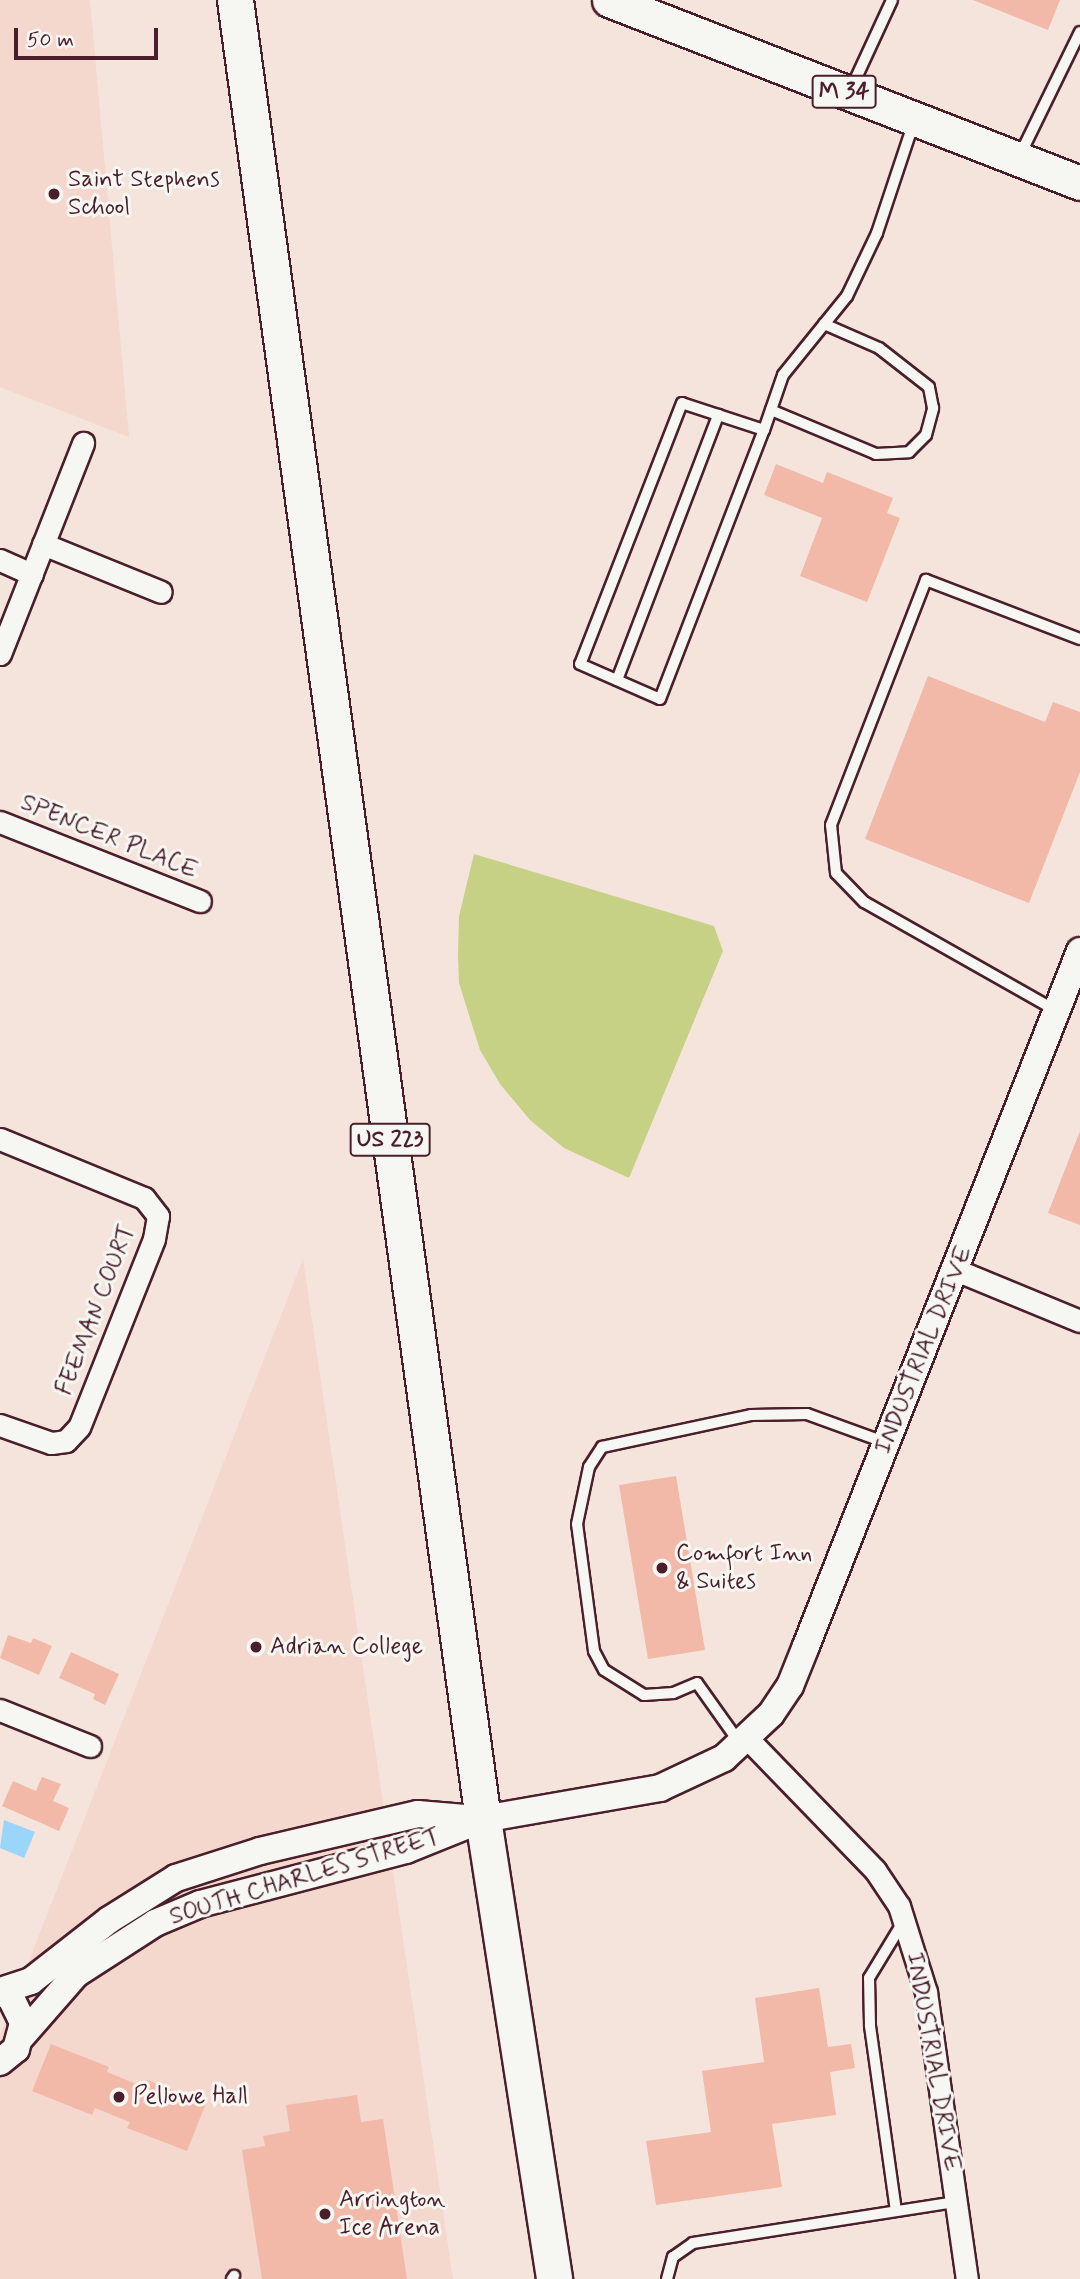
<!DOCTYPE html>
<style>
body{margin:0}
#map{position:relative;width:1080px;height:2279px;overflow:hidden;background:#f5e4dc;font-family:Mynerve,sans-serif}
div>[style]{position:absolute}
.built>*{inset:0;background:#f4d7cd}
.green>*{inset:0;background:#c6d185}
.water>*{inset:0;background:#99d6fa}
.building>*{inset:0;background:#f2b9a9}
.roads{filter:drop-shadow(2px 0 #4a1f2b) drop-shadow(-2px 0 #4a1f2b) drop-shadow(0 2px #4a1f2b) drop-shadow(0 -2px #4a1f2b)}
.service>*{height:10px;margin:-5px;padding:0 5px;transform-origin:5px;border-radius:5px;background:#f6f6f2}
.minor>*{height:21px;margin:-10.5px;padding:0 10.5px;transform-origin:10.5px;border-radius:10.5px;background:#f6f6f2}
.tertiary>*{height:26px;margin:-13px;padding:0 13px;transform-origin:13px;border-radius:13px;background:#f6f6f2}
.primary>*{height:33px;margin:-16.5px;padding:0 16.5px;transform-origin:16.5px;border-radius:16.5px;background:#f6f6f2}
.trunk>*{height:35px;margin:-17.5px;padding:0 17.5px;transform-origin:17.5px;border-radius:17.5px;background:#f6f6f2}
.dots>*{width:19px;height:19px;translate:-50% -50%;box-sizing:border-box;border:4px solid #f6f6f2;border-radius:50%}
span{translate:-50% -50%;white-space:nowrap;text-align:center;line-height:1.15;-webkit-text-stroke:6px #f6f6f2;paint-order:stroke}
.shield-label span{padding:2px 5px;background:#f6f6f2;border:2px solid;border-radius:5px;-webkit-text-stroke-width:0}
.shield-label{font-size:23px;color:#4a1f2b;font-weight:700}
.poi-label{font-size:24px;color:#4a1f2b}
.left{translate:0 -50%;text-align:left}
.street-label{font-size:24px;color:#4a1f2b}
.scale{position:absolute;left:14px;top:28px;width:144px;height:32px;box-sizing:border-box;border:4px solid #4a1f2b;border-top:0;padding-left:9px;font-size:21px;line-height:24px;white-space:nowrap;color:#4a1f2b;-webkit-text-stroke:5px #f6f6f2;paint-order:stroke}
</style>
<div id="map">
<div class="built">
<div style="clip-path:polygon(0 0,90px 0,129px 437px,0 387px)"></div>
<div style="clip-path:polygon(303px 1259px,453px 2279px,0 2279px,0 2035px)"></div>
</div>
<div class="green">
<div style="clip-path:polygon(474px 854px,714px 926px,723px 951px,629px 1178px,564px 1148px,530px 1120px,500px 1084px,480px 1050px,459px 983px,458px 954px,459px 916px)"></div>
</div>
<div class="water">
<div style="clip-path:polygon(4px 1820px,35px 1832px,24px 1858px,0 1848px)"></div>
</div>
<div class="building">
<div style="clip-path:polygon(973px 0,1060px 0,1048px 30px)"></div>
<div style="clip-path:polygon(776px 464px,823px 483px,827px 472px,893px 498px,887px 513px,900px 518px,867px 602px,800px 576px,822px 518px,764px 495px)"></div>
<div style="clip-path:polygon(928px 676px,1045px 722px,1053px 702px,1080px 712px,1080px 772px,1029px 903px,865px 839px)"></div>
<div style="clip-path:polygon(1080px 1131px,1080px 1225px,1048px 1213px)"></div>
<div style="clip-path:polygon(676px 1476px,705px 1650px,648px 1659px,619px 1485px)"></div>
<div style="clip-path:polygon(8px 1635px,31px 1643px,33px 1638px,52px 1646px,39px 1675px,0 1658px)"></div>
<div style="clip-path:polygon(71px 1652px,119px 1674px,105px 1705px,93px 1699px,95px 1694px,59px 1678px)"></div>
<div style="clip-path:polygon(42px 1777px,61px 1784px,53px 1801px,69px 1808px,59px 1831px,2px 1806px,13px 1781px,36px 1791px)"></div>
<div style="clip-path:polygon(819px 1988px,828px 2047px,851px 2044px,855px 2068px,830px 2072px,836px 2115px,772px 2124px,782px 2187px,656px 2205px,646px 2141px,711px 2132px,702px 2071px,764px 2062px,755px 1998px)"></div>
<div style="clip-path:polygon(51px 2044px,109px 2067px,107px 2072px,144px 2087px,147px 2080px,206px 2103px,187px 2151px,127px 2128px,130px 2122px,95px 2108px,92px 2115px,32px 2091px)"></div>
<div style="clip-path:polygon(357px 2095px,361px 2122px,383px 2119px,407px 2279px,262px 2279px,242px 2150px,265px 2146px,263px 2136px,290px 2131px,286px 2105px)"></div>
</div>
<div class="roads">
<div class="service">
<div style="left:850px;top:91px;width:100px;rotate:-65.2deg"></div>
<div style="left:1019px;top:157px;width:139px;rotate:-64deg"></div>
<div style="left:771px;top:410px;width:114px;rotate:22.7deg"></div>
<div style="left:876px;top:454px;width:33px;rotate:-3deg"></div>
<div style="left:909px;top:452px;width:24px;rotate:-45deg"></div>
<div style="left:926px;top:435px;width:28px;rotate:-75deg"></div>
<div style="left:933px;top:408px;width:21px;rotate:-101deg"></div>
<div style="left:929px;top:387px;width:63px;rotate:-142deg"></div>
<div style="left:879px;top:348px;width:60px;rotate:-156.4deg"></div>
<div style="left:764px;top:430px;width:86px;rotate:-161.8deg"></div>
<div style="left:682px;top:403px;width:280px;rotate:111.3deg"></div>
<div style="left:580px;top:664px;width:87px;rotate:23.6deg"></div>
<div style="left:660px;top:699px;width:288px;rotate:-68.9deg"></div>
<div style="left:764px;top:430px;width:58px;rotate:-70.9deg"></div>
<div style="left:783px;top:375px;width:102px;rotate:-51deg"></div>
<div style="left:847px;top:296px;width:70px;rotate:-64.5deg"></div>
<div style="left:877px;top:233px;width:117px;rotate:-71.6deg"></div>
<div style="left:617px;top:680px;width:284px;rotate:-69.1deg"></div>
<div style="left:1055px;top:1010px;width:219px;rotate:-150.5deg"></div>
<div style="left:864px;top:902px;width:40px;rotate:-134deg"></div>
<div style="left:836px;top:873px;width:48px;rotate:-95.9deg"></div>
<div style="left:831px;top:825px;width:263px;rotate:-68.8deg"></div>
<div style="left:926px;top:580px;width:165px;rotate:21deg"></div>
<div style="left:739px;top:1742px;width:72px;rotate:-125.4deg"></div>
<div style="left:697px;top:1683px;width:26px;rotate:157deg"></div>
<div style="left:673px;top:1693px;width:29px;rotate:176deg"></div>
<div style="left:644px;top:1695px;width:47px;rotate:-148deg"></div>
<div style="left:604px;top:1670px;width:21px;rotate:-118deg"></div>
<div style="left:594px;top:1651px;width:128px;rotate:-97.6deg"></div>
<div style="left:577px;top:1524px;width:58px;rotate:-78.1deg"></div>
<div style="left:589px;top:1467px;width:24px;rotate:-57deg"></div>
<div style="left:602px;top:1447px;width:152px;rotate:-12.1deg"></div>
<div style="left:751px;top:1415px;width:56px;rotate:-1deg"></div>
<div style="left:807px;top:1414px;width:82px;rotate:20deg"></div>
<div style="left:896px;top:2211px;width:188px;rotate:-98deg"></div>
<div style="left:870px;top:2025px;width:47px;rotate:-91.2deg"></div>
<div style="left:869px;top:1978px;width:66px;rotate:-58.7deg"></div>
<div style="left:232px;top:2279px;width:4px;rotate:-56deg"></div>
<div style="left:667px;top:2279px;width:23px;rotate:-75deg"></div>
<div style="left:673px;top:2257px;width:24px;rotate:-35deg"></div>
<div style="left:693px;top:2243px;width:266px;rotate:-8.9deg"></div>
</div>
<div class="minor">
<div style="left:43px;top:544px;width:127px;rotate:22.1deg"></div>
<div style="left:0;top:560px;width:35px;rotate:24deg"></div>
<div style="left:0;top:654px;width:227px;rotate:-68.5deg"></div>
<div style="left:0;top:822px;width:215px;rotate:21.6deg"></div>
<div style="left:0;top:1139px;width:156px;rotate:22.3deg"></div>
<div style="left:144px;top:1198px;width:23px;rotate:52deg"></div>
<div style="left:158px;top:1216px;width:23px;rotate:100deg"></div>
<div style="left:154px;top:1239px;width:202px;rotate:111.7deg"></div>
<div style="left:79px;top:1427px;width:19px;rotate:133deg"></div>
<div style="left:66px;top:1441px;width:15px;rotate:172deg"></div>
<div style="left:51px;top:1443px;width:54px;rotate:-160.6deg"></div>
<div style="left:956px;top:1270px;width:134px;rotate:22.4deg"></div>
<div style="left:0;top:1710px;width:97px;rotate:21.8deg"></div>
<div style="left:747px;top:1738px;width:184px;rotate:45.9deg"></div>
<div style="left:875px;top:1870px;width:43px;rotate:56.3deg"></div>
<div style="left:899px;top:1906px;width:90px;rotate:72.6deg"></div>
<div style="left:926px;top:1992px;width:290px;rotate:81.9deg"></div>
</div>
<div class="tertiary">
<div style="left:0;top:1991px;width:33px;rotate:-18deg"></div>
<div style="left:31px;top:1981px;width:99px;rotate:-38deg"></div>
<div style="left:109px;top:1920px;width:79px;rotate:-32.1deg"></div>
<div style="left:176px;top:1878px;width:88px;rotate:-17.8deg"></div>
<div style="left:260px;top:1851px;width:162px;rotate:-13.2deg"></div>
<div style="left:418px;top:1814px;width:59px;rotate:4.8deg"></div>
<div style="left:0;top:1991px;width:13px;rotate:32deg"></div>
<div style="left:11px;top:1998px;width:28px;rotate:64deg"></div>
<div style="left:23px;top:2023px;width:27px;rotate:105deg"></div>
<div style="left:16px;top:2049px;width:21px;rotate:141deg"></div>
<div style="left:22px;top:2036px;width:82px;rotate:-48.9deg"></div>
<div style="left:76px;top:1974px;width:94px;rotate:-32.8deg"></div>
<div style="left:155px;top:1923px;width:49px;rotate:-22.9deg"></div>
<div style="left:200px;top:1904px;width:213px;rotate:-14.7deg"></div>
<div style="left:406px;top:1850px;width:83px;rotate:-21.9deg"></div>
<div style="left:483px;top:1819px;width:180px;rotate:-9.9deg"></div>
<div style="left:660px;top:1788px;width:71px;rotate:-25.1deg"></div>
<div style="left:724px;top:1758px;width:64px;rotate:-43.1deg"></div>
<div style="left:771px;top:1714px;width:34px;rotate:-56deg"></div>
<div style="left:790px;top:1686px;width:43px;rotate:-68.2deg"></div>
<div style="left:806px;top:1646px;width:747px;rotate:-68.48deg"></div>
</div>
<div class="primary">
<div style="left:609px;top:0;width:505px;rotate:21.23deg"></div>
</div>
<div class="trunk">
<div style="left:235px;top:0;width:1836px;rotate:82.24deg"></div>
<div style="left:483px;top:1819px;width:465px;rotate:81.2deg"></div>
</div>
</div>
<div class="dots">
<div style="left:54px;top:194px;background:#4a1f2b"></div>
<div style="left:662px;top:1568px;background:#4a1f2b"></div>
<div style="left:256px;top:1647px;background:#4a1f2b"></div>
<div style="left:119px;top:2097px;background:#4a1f2b"></div>
<div style="left:325px;top:2214px;background:#4a1f2b"></div>
</div>
<div class="shield-label">
<span style="left:844px;top:92px">M 34</span>
<span style="left:390px;top:1140px">US 223</span>
</div>
<div class="poi-label">
<span class="left" style="left:68px;top:194px">Saint Stephens<br>School</span>
<span class="left" style="left:676px;top:1568px">Comfort Inn<br>&amp; Suites</span>
<span class="left" style="left:270px;top:1647px">Adrian College</span>
<span class="left" style="left:133px;top:2097px">Pellowe Hall</span>
<span class="left" style="left:339px;top:2214px">Arrington<br>Ice Arena</span>
</div>
<div class="street-label">
<span style="left:109px;top:837px;rotate:22deg">SPENCER PLACE</span>
<span style="left:96px;top:1310px;rotate:-69deg">FEEMAN COURT</span>
<span style="left:924px;top:1350px;rotate:-68deg">INDUSTRIAL DRIVE</span>
<span style="left:305px;top:1877px;rotate:-17deg">SOUTH CHARLES STREET</span>
<span style="left:933px;top:2062px;rotate:80deg">INDUSTRIAL DRIVE</span>
</div>
<div class="scale">50 m</div>
</div>
